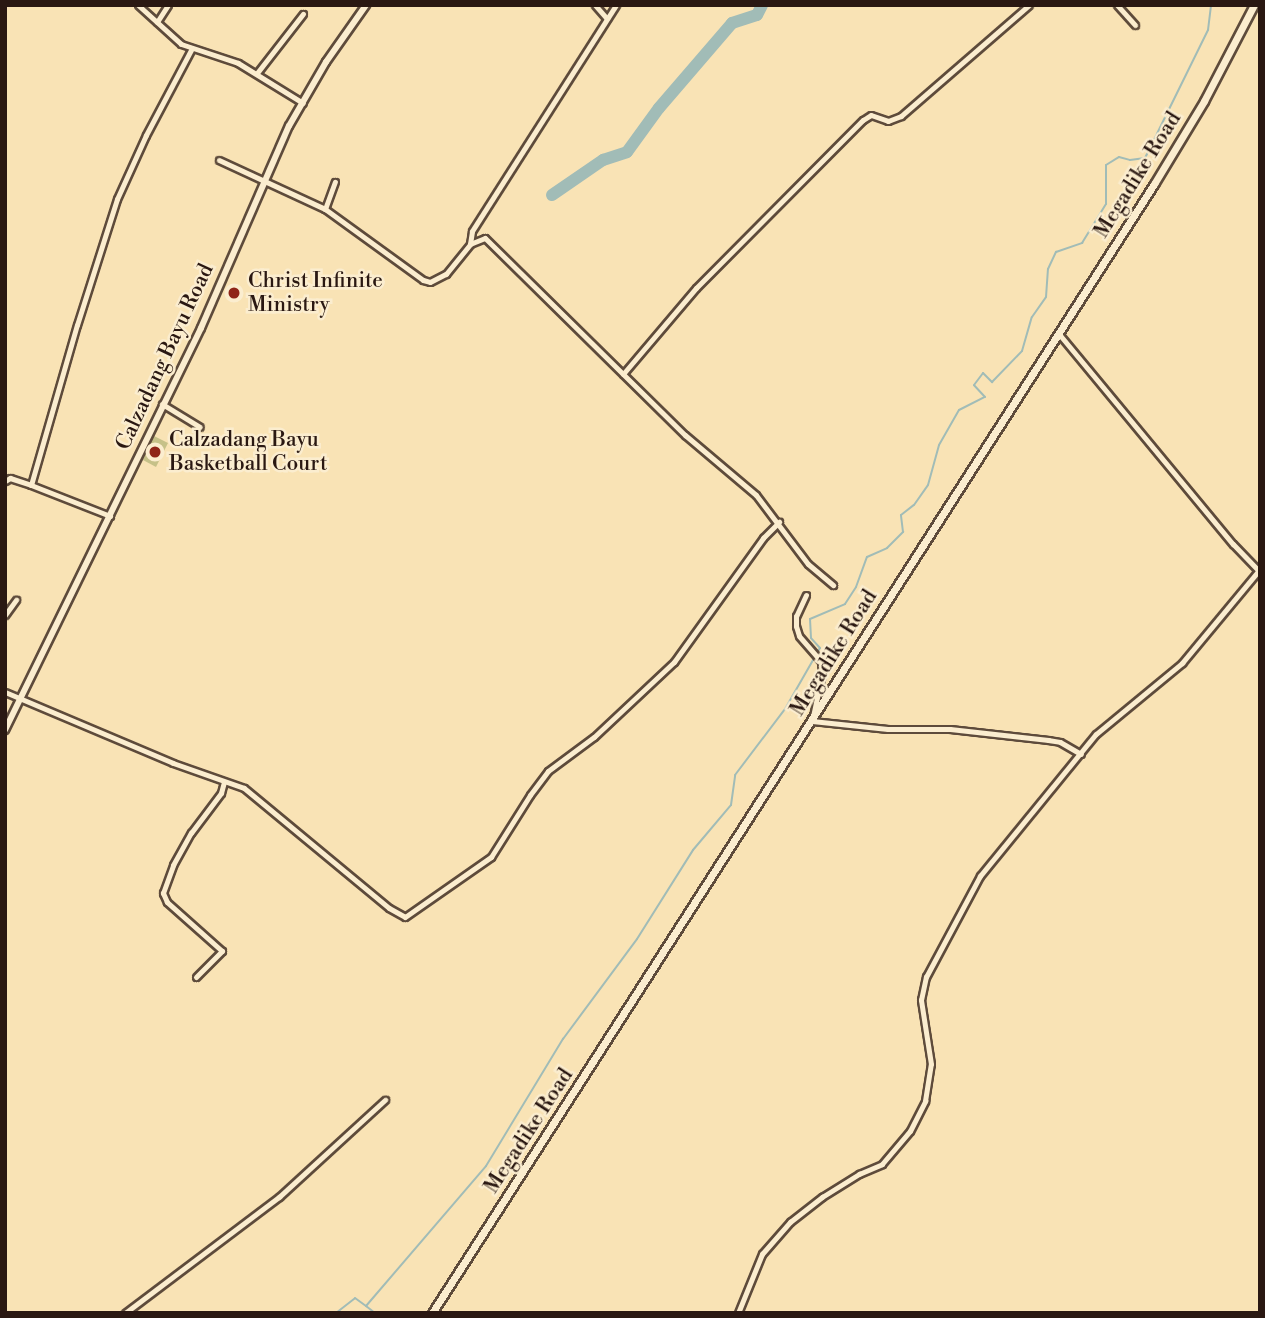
<!DOCTYPE html>
<style>
body{margin:0}
#map{position:relative;width:1265px;height:1318px;overflow:hidden;background:#f9e3b5;font-family:"Libre Bodoni",serif}
div>[style]{position:absolute}
.green>*{inset:0;background:#c6c188}
.stream>*{height:2px;margin:-1px;padding:0 1px;transform-origin:1px;border-radius:1px;background:#a1bcb7}
.river>*{height:12px;margin:-6px;padding:0 6px;transform-origin:6px;border-radius:6px;background:#a1bcb7}
.roads{filter:drop-shadow(2px 0 #5e4b3b) drop-shadow(-2px 0 #5e4b3b) drop-shadow(0 2px #5e4b3b) drop-shadow(0 -2px #5e4b3b)}
.minor>*{height:5px;margin:-2.5px;padding:0 2.5px;transform-origin:2.5px;border-radius:2.5px;background:#fbedcf}
.tertiary>*{height:6px;margin:-3px;padding:0 3px;transform-origin:3px;border-radius:3px;background:#fbedcf}
.secondary>*{height:7px;margin:-3.5px;padding:0 3.5px;transform-origin:3.5px;border-radius:3.5px;background:#fbedcf}
.dots>*{width:19px;height:19px;translate:-50% -50%;box-sizing:border-box;border:4px solid #fbedcf;border-radius:50%}
span{translate:-50% -50%;white-space:nowrap;text-align:center;line-height:1.15;-webkit-text-stroke:5px #fbedcf;paint-order:stroke}
.street-label{font-size:21px;color:#2a1812}
.poi-label{font-size:21px;color:#2a1812}
.left{translate:0 -50%;text-align:left}
.frame{position:absolute;inset:0;border:7px solid #2a1812;pointer-events:none}
</style>
<div id="map">
<div class="green">
<div style="clip-path:polygon(154px 436px,168px 443px,156px 467px,143px 460px)"></div>
</div>
<div class="stream">
<div style="left:336px;top:1313px;width:24px;rotate:-38deg"></div>
<div style="left:355px;top:1298px;width:14px;rotate:36deg"></div>
<div style="left:375px;top:1313px;width:11px;rotate:-142deg"></div>
<div style="left:366px;top:1306px;width:184px;rotate:-49.4deg"></div>
<div style="left:486px;top:1166px;width:149px;rotate:-58.8deg"></div>
<div style="left:563px;top:1039px;width:124px;rotate:-53.5deg"></div>
<div style="left:637px;top:939px;width:105px;rotate:-57.8deg"></div>
<div style="left:693px;top:850px;width:59px;rotate:-49.8deg"></div>
<div style="left:731px;top:805px;width:30px;rotate:-82deg"></div>
<div style="left:735px;top:775px;width:83px;rotate:-52.9deg"></div>
<div style="left:785px;top:709px;width:70px;rotate:-60.2deg"></div>
<div style="left:820px;top:648px;width:13px;rotate:-132deg"></div>
<div style="left:811px;top:638px;width:19px;rotate:-93deg"></div>
<div style="left:810px;top:619px;width:38px;rotate:-23deg"></div>
<div style="left:845px;top:604px;width:20px;rotate:-57deg"></div>
<div style="left:856px;top:587px;width:32px;rotate:-70deg"></div>
<div style="left:867px;top:557px;width:22px;rotate:-24deg"></div>
<div style="left:887px;top:548px;width:23px;rotate:-45deg"></div>
<div style="left:903px;top:532px;width:17px;rotate:-97deg"></div>
<div style="left:901px;top:515px;width:16px;rotate:-38deg"></div>
<div style="left:914px;top:505px;width:24px;rotate:-55deg"></div>
<div style="left:928px;top:485px;width:41px;rotate:-74.6deg"></div>
<div style="left:939px;top:445px;width:40px;rotate:-60.3deg"></div>
<div style="left:959px;top:410px;width:29px;rotate:-27deg"></div>
<div style="left:985px;top:397px;width:16px;rotate:-133deg"></div>
<div style="left:974px;top:385px;width:15px;rotate:-53deg"></div>
<div style="left:983px;top:373px;width:13px;rotate:45deg"></div>
<div style="left:992px;top:382px;width:43px;rotate:-45.9deg"></div>
<div style="left:1022px;top:351px;width:35px;rotate:-74deg"></div>
<div style="left:1032px;top:317px;width:24px;rotate:-55deg"></div>
<div style="left:1046px;top:297px;width:28px;rotate:-86deg"></div>
<div style="left:1048px;top:269px;width:19px;rotate:-65deg"></div>
<div style="left:1056px;top:252px;width:28px;rotate:-19deg"></div>
<div style="left:1082px;top:243px;width:46px;rotate:-58.4deg"></div>
<div style="left:1106px;top:204px;width:39px;rotate:-90deg"></div>
<div style="left:1106px;top:165px;width:15px;rotate:-32deg"></div>
<div style="left:1119px;top:157px;width:11px;rotate:15deg"></div>
<div style="left:1130px;top:160px;width:15px;rotate:-8deg"></div>
<div style="left:1145px;top:158px;width:143px;rotate:-63.8deg"></div>
<div style="left:1208px;top:30px;width:25px;rotate:-83deg"></div>
</div>
<div class="river">
<div style="left:552px;top:195px;width:62px;rotate:-34.5deg"></div>
<div style="left:603px;top:160px;width:25px;rotate:-18deg"></div>
<div style="left:627px;top:152px;width:54px;rotate:-54deg"></div>
<div style="left:659px;top:108px;width:112px;rotate:-49.3deg"></div>
<div style="left:732px;top:23px;width:26px;rotate:-18deg"></div>
<div style="left:757px;top:15px;width:11px;rotate:-63deg"></div>
</div>
<div class="roads">
<div class="minor">
<div style="left:138px;top:5px;width:58px;rotate:42.2deg"></div>
<div style="left:181px;top:44px;width:60px;rotate:18.4deg"></div>
<div style="left:238px;top:63px;width:76px;rotate:31.6deg"></div>
<div style="left:595px;top:5px;width:18px;rotate:49deg"></div>
<div style="left:1117px;top:5px;width:27px;rotate:48deg"></div>
<div style="left:157px;top:22px;width:20px;rotate:-57deg"></div>
<div style="left:257px;top:73px;width:75px;rotate:-52.1deg"></div>
<div style="left:219px;top:160px;width:117px;rotate:24.8deg"></div>
<div style="left:325px;top:209px;width:121px;rotate:35.9deg"></div>
<div style="left:423px;top:280px;width:7px;rotate:16deg"></div>
<div style="left:430px;top:282px;width:18px;rotate:-27deg"></div>
<div style="left:446px;top:274px;width:38px;rotate:-51deg"></div>
<div style="left:470px;top:244px;width:16px;rotate:-22deg"></div>
<div style="left:485px;top:238px;width:281px;rotate:44.6deg"></div>
<div style="left:685px;top:435px;width:93px;rotate:40.2deg"></div>
<div style="left:756px;top:495px;width:86px;rotate:53deg"></div>
<div style="left:808px;top:564px;width:33px;rotate:40deg"></div>
<div style="left:325px;top:209px;width:29px;rotate:-70deg"></div>
<div style="left:470px;top:244px;width:13px;rotate:-81deg"></div>
<div style="left:472px;top:231px;width:268px;rotate:-57.5deg"></div>
<div style="left:1059px;top:334px;width:273px;rotate:50.4deg"></div>
<div style="left:1233px;top:544px;width:36px;rotate:46deg"></div>
<div style="left:623px;top:374px;width:113px;rotate:-49.7deg"></div>
<div style="left:696px;top:288px;width:237px;rotate:-45.2deg"></div>
<div style="left:863px;top:120px;width:9px;rotate:-32deg"></div>
<div style="left:871px;top:115px;width:18px;rotate:19deg"></div>
<div style="left:888px;top:121px;width:14px;rotate:-21deg"></div>
<div style="left:901px;top:116px;width:169px;rotate:-40.9deg"></div>
<div style="left:162px;top:404px;width:44px;rotate:31.2deg"></div>
<div style="left:5px;top:481px;width:6px;rotate:-31deg"></div>
<div style="left:10px;top:478px;width:22px;rotate:18deg"></div>
<div style="left:31px;top:485px;width:85px;rotate:21.4deg"></div>
<div style="left:31px;top:485px;width:166px;rotate:-74deg"></div>
<div style="left:77px;top:325px;width:132px;rotate:-72.4deg"></div>
<div style="left:117px;top:199px;width:70px;rotate:-65.6deg"></div>
<div style="left:146px;top:135px;width:98px;rotate:-62.1deg"></div>
<div style="left:806px;top:595px;width:23px;rotate:115deg"></div>
<div style="left:796px;top:616px;width:10px;rotate:90deg"></div>
<div style="left:796px;top:626px;width:10px;rotate:73deg"></div>
<div style="left:799px;top:636px;width:33px;rotate:49deg"></div>
<div style="left:821px;top:661px;width:13px;rotate:86deg"></div>
<div style="left:822px;top:674px;width:48px;rotate:102deg"></div>
<div style="left:812px;top:721px;width:76px;rotate:6deg"></div>
<div style="left:888px;top:729px;width:62px"></div>
<div style="left:950px;top:729px;width:99px;rotate:6.4deg"></div>
<div style="left:1048px;top:740px;width:12px;rotate:9deg"></div>
<div style="left:1060px;top:742px;width:24px;rotate:30deg"></div>
<div style="left:5px;top:615px;width:19px;rotate:-54deg"></div>
<div style="left:5px;top:692px;width:182px;rotate:22.9deg"></div>
<div style="left:173px;top:763px;width:75px;rotate:19.4deg"></div>
<div style="left:244px;top:788px;width:188px;rotate:39.6deg"></div>
<div style="left:389px;top:908px;width:18px;rotate:29deg"></div>
<div style="left:405px;top:917px;width:105px;rotate:-34.9deg"></div>
<div style="left:491px;top:857px;width:73px;rotate:-57.8deg"></div>
<div style="left:530px;top:795px;width:30px;rotate:-53deg"></div>
<div style="left:548px;top:771px;width:57px;rotate:-36.5deg"></div>
<div style="left:594px;top:737px;width:110px;rotate:-43.2deg"></div>
<div style="left:674px;top:662px;width:153px;rotate:-54.3deg"></div>
<div style="left:763px;top:538px;width:23px;rotate:-45deg"></div>
<div style="left:196px;top:977px;width:37px;rotate:-45deg"></div>
<div style="left:222px;top:951px;width:74px;rotate:-138.3deg"></div>
<div style="left:167px;top:902px;width:10px;rotate:-114deg"></div>
<div style="left:163px;top:893px;width:30px;rotate:-70deg"></div>
<div style="left:173px;top:865px;width:37px;rotate:-61deg"></div>
<div style="left:191px;top:833px;width:50px;rotate:-53.1deg"></div>
<div style="left:221px;top:793px;width:11px;rotate:-75deg"></div>
<div style="left:125px;top:1313px;width:193px;rotate:-37deg"></div>
<div style="left:279px;top:1197px;width:144px;rotate:-42.5deg"></div>
<div style="left:738px;top:1313px;width:64px;rotate:-67.9deg"></div>
<div style="left:762px;top:1254px;width:43px;rotate:-48.8deg"></div>
<div style="left:790px;top:1222px;width:41px;rotate:-38deg"></div>
<div style="left:822px;top:1197px;width:44px;rotate:-31.9deg"></div>
<div style="left:859px;top:1174px;width:25px;rotate:-23deg"></div>
<div style="left:882px;top:1164px;width:43px;rotate:-49.7deg"></div>
<div style="left:910px;top:1131px;width:34px;rotate:-63deg"></div>
<div style="left:925px;top:1101px;width:37px;rotate:-81deg"></div>
<div style="left:931px;top:1064px;width:65px;rotate:-98.9deg"></div>
<div style="left:921px;top:1000px;width:24px;rotate:-78deg"></div>
<div style="left:926px;top:977px;width:115px;rotate:-61.9deg"></div>
<div style="left:980px;top:876px;width:183px;rotate:-50.8deg"></div>
<div style="left:1096px;top:734px;width:112px;rotate:-39.5deg"></div>
<div style="left:1182px;top:663px;width:122px;rotate:-50.3deg"></div>
</div>
<div class="tertiary">
<div style="left:5px;top:730px;width:447px;rotate:-64deg"></div>
<div style="left:201px;top:328px;width:220px;rotate:-66.5deg"></div>
<div style="left:289px;top:126px;width:74px;rotate:-60deg"></div>
<div style="left:326px;top:62px;width:70px;rotate:-54.9deg"></div>
</div>
<div class="secondary">
<div style="left:432px;top:1313px;width:1340px;rotate:-57.4deg"></div>
<div style="left:1154px;top:184px;width:97px;rotate:-58.9deg"></div>
<div style="left:1204px;top:101px;width:108px;rotate:-62.5deg"></div>
</div>
</div>
<div class="dots">
<div style="left:234px;top:293px;background:#8f2418"></div>
<div style="left:155px;top:452px;background:#8f2418"></div>
</div>
<div class="street-label">
<span style="left:1138px;top:175px;rotate:-58deg">Megadike Road</span>
<span style="left:165px;top:357px;rotate:-65deg">Calzadang Bayu Road</span>
<span style="left:834px;top:653px;rotate:-58deg">Megadike Road</span>
<span style="left:529px;top:1131px;rotate:-57deg">Megadike Road</span>
</div>
<div class="poi-label">
<span class="left" style="left:248px;top:293px">Christ Infinite<br>Ministry</span>
<span class="left" style="left:169px;top:452px">Calzadang Bayu<br>Basketball Court</span>
</div>
<div class="frame"></div>
</div>
